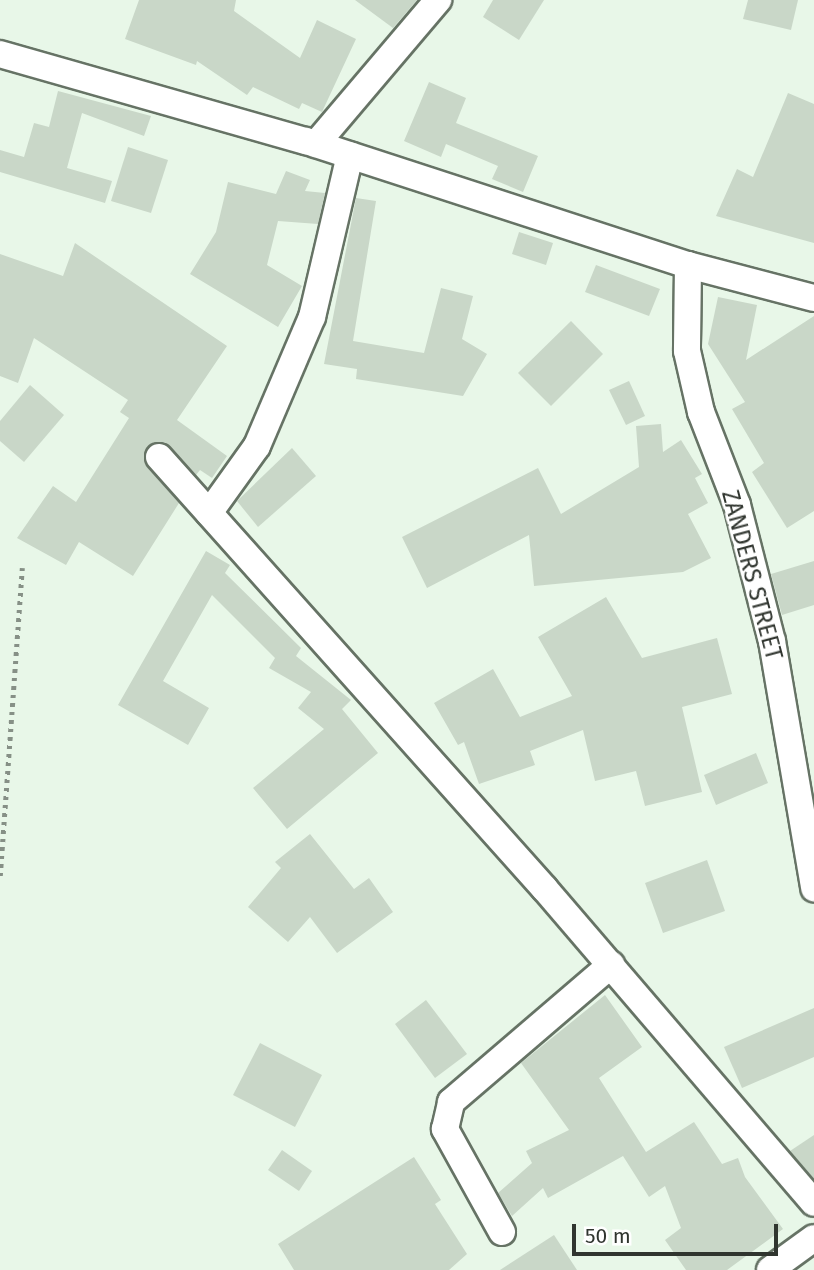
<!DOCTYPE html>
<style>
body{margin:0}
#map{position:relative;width:814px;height:1270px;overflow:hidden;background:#e8f7e8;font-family:"Fira Sans",sans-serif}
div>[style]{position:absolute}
.building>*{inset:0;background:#c9d7c8}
.path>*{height:4.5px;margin-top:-2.25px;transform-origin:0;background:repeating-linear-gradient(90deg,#869086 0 3.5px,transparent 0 8.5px)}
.roads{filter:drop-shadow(2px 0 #667365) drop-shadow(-2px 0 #667365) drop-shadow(0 2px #667365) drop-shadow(0 -2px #667365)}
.street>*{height:26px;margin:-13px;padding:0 13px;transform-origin:13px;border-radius:13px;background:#fff}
span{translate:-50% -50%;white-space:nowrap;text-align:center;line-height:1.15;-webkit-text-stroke:5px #fff;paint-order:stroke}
.street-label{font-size:23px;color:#30352f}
.scale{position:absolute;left:572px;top:1224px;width:206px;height:32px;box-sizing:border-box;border:4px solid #30352f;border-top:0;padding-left:9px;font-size:21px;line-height:24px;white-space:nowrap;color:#30352f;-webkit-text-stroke:5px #fff;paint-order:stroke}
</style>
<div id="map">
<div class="building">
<div style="clip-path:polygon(139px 0,236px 0,234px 11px,300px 58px,317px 20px,356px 39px,322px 112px,302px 103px,299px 109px,253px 87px,247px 95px,197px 61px,196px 65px,125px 39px)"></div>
<div style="clip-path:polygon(355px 0,417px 0,393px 28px)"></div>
<div style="clip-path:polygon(493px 0,544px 0,519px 40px,483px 17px)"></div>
<div style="clip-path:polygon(748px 0,798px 0,791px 30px,743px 19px)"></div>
<div style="clip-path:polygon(429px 82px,466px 98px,456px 123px,538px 156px,523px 192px,492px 179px,498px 166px,446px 144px,441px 157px,404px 141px)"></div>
<div style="clip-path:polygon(58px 91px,151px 116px,144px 136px,82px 113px,67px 168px,112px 181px,105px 203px,0 172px,0 150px,24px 157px,34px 123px,49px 127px)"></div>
<div style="clip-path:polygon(788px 93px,814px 104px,814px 243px,716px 216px,737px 169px,753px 177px)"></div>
<div style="clip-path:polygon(128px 147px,168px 160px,151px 213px,111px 201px)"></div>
<div style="clip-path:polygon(286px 171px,310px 180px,305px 191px,325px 193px,318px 224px,278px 221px,267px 265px,302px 286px,278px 327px,190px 274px,216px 232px,228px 182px,276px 194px)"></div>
<div style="clip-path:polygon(356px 198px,376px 201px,353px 341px,424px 353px,441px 288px,473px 296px,462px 339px,487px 354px,463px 396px,356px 379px,357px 369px,324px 364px)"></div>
<div style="clip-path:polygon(519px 232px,553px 243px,546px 265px,512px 254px)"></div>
<div style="clip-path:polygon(75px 243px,227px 346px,177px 420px,227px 456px,212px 478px,200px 470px,196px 475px,165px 442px,148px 446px,144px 460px,147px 467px,179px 503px,133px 576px,79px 542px,66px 565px,17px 538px,53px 486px,76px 502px,129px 418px,120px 412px,128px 400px,34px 338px,18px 383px,0 376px,0 254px,63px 276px)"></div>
<div style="clip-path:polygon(596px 265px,660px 289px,649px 316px,585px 292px)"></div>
<div style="clip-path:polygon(718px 297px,757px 305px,746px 360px,814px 316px,814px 511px,787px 528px,752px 472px,764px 463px,732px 409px,745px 402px,708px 344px)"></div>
<div style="clip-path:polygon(571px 321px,603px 354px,551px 406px,518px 373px)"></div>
<div style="clip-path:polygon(629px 381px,645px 416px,626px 425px,609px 390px)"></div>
<div style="clip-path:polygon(30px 385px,64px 415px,24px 462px,0 441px,0 421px)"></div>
<div style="clip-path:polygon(661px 424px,663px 452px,681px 440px,702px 474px,695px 478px,708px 503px,688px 514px,711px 558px,683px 572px,534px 586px,529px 535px,427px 588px,402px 537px,538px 468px,561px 514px,639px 467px,636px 426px)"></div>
<div style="clip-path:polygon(292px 448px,316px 476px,258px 527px,237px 501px)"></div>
<div style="clip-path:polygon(206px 551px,230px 565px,225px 573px,301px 648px,296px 656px,351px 700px,342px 709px,378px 753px,287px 829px,253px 788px,324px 729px,298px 708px,311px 692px,269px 668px,275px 658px,212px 595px,163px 681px,209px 708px,188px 745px,118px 705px)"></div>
<div style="clip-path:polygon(814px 561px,814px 605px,782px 615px,771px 574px)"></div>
<div style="clip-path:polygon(606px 597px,642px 658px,717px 638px,732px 694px,682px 707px,702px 792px,645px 806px,636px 771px,595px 781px,583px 730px,530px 751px,535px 765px,479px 784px,464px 742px,458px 745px,434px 703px,493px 669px,520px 717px,572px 696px,538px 637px)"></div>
<div style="clip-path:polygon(756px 753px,768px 783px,716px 805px,704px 775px)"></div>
<div style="clip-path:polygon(310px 834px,354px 889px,369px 878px,393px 912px,337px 953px,310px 917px,288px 942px,248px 907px,281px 868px,275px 862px)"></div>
<div style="clip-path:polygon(707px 860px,725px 911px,663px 933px,645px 883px)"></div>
<div style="clip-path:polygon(605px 995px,642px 1047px,599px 1078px,646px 1152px,694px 1122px,722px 1164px,738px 1158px,745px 1177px,783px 1229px,727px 1270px,686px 1270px,665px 1240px,681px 1228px,665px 1186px,649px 1197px,623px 1156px,548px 1198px,543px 1188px,512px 1216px,498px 1193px,532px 1163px,526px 1151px,569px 1130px,521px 1063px)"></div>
<div style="clip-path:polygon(426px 1000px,467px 1054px,435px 1078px,395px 1024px)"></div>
<div style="clip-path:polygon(814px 1008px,814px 1057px,742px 1088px,724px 1047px)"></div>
<div style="clip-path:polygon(260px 1043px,322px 1075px,295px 1127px,233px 1095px)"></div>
<div style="clip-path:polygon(814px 1135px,814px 1179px,790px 1151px)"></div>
<div style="clip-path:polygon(282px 1150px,312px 1171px,299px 1191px,268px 1170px)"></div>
<div style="clip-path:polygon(414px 1157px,441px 1200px,435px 1204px,467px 1254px,449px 1270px,294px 1270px,278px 1244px)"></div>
<div style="clip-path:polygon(554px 1235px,577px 1270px,500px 1270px)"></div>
</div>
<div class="path">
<div style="left:0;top:876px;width:309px;rotate:-85.9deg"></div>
</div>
<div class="roads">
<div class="street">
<div style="left:0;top:54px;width:318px;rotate:15.9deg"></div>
<div style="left:306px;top:141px;width:402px;rotate:18deg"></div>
<div style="left:688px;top:265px;width:130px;rotate:14.7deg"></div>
<div style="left:316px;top:144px;width:189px;rotate:-49.7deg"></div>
<div style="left:688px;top:265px;width:86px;rotate:90.7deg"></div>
<div style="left:687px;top:351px;width:63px;rotate:77.1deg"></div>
<div style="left:701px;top:412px;width:100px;rotate:68.8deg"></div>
<div style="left:737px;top:505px;width:140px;rotate:75.6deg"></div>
<div style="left:772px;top:641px;width:251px;rotate:80.3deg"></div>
<div style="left:159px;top:457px;width:579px;rotate:48.22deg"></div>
<div style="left:545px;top:889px;width:413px;rotate:49.4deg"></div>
<div style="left:209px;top:513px;width:82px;rotate:-54.4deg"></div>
<div style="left:257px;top:446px;width:140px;rotate:-66.9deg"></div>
<div style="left:312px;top:317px;width:166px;rotate:-76.8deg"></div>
<div style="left:502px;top:1232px;width:118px;rotate:-119deg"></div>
<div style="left:445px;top:1129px;width:28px;rotate:-77deg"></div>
<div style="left:451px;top:1102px;width:211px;rotate:-40.6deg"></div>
<div style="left:770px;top:1270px;width:54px;rotate:-36deg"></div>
</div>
</div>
<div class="street-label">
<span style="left:752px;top:575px;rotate:75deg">ZANDERS STREET</span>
</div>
<div class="scale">50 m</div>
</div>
